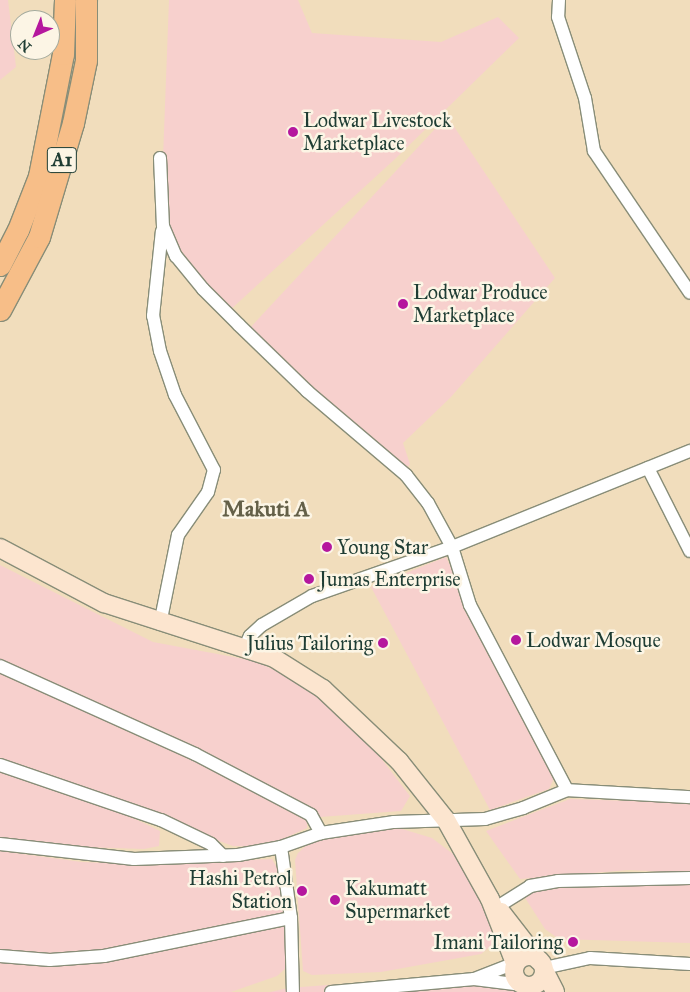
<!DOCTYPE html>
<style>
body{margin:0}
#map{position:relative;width:690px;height:992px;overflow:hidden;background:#f1ddbc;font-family:"IM FELL Great Primer",serif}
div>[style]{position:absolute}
.built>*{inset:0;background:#f7d0cd}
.roads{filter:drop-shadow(1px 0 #888d78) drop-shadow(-1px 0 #888d78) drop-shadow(0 1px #888d78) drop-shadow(0 -1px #888d78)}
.minor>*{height:12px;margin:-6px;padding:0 6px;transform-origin:6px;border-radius:6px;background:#fff}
.secondary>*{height:18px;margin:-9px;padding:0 9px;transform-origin:9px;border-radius:9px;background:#fce5cf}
.secondary>.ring{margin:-9px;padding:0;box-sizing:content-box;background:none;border:18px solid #fce5cf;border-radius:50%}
.trunk>*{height:21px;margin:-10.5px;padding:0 10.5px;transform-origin:10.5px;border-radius:10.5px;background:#f7be88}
.dots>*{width:14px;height:14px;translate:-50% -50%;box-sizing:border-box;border:2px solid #fcf5e5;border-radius:50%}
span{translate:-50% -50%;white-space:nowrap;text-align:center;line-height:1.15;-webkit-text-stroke:5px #fcf5e5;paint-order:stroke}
.shield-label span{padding:1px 4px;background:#fcf5e5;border:1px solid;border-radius:4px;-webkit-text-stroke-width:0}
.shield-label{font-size:19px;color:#1f3d34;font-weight:700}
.poi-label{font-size:20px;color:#1f3d34}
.left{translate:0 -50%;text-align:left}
.right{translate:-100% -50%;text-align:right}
.quarter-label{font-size:22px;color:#646048;font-weight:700}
.north{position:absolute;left:10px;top:10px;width:50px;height:50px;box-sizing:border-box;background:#fcf5e5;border:1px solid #a4ab9e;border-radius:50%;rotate:224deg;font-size:14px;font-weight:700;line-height:20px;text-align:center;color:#1f3d34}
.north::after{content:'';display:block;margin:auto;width:18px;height:22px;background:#b5179e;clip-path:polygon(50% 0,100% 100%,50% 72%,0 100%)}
</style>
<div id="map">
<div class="built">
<div style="clip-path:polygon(0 0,8px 0,16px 67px,0 80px)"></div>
<div style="clip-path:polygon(169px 0,298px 0,312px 33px,441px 42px,498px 17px,519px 38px,395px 159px,230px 310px,194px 275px,170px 231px,162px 184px)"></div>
<div style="clip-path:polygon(447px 116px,555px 278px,450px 398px,403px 443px,410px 464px,404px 471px,249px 329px)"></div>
<div style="clip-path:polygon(446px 557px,505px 686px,555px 776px,549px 789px,490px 810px,371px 587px)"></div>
<div style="clip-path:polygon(0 565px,153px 642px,255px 661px,300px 682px,329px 705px,380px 757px,410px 796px,401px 811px,320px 817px,218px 759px,0 662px)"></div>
<div style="clip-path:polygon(0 672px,231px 777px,307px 819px,307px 828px,265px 847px,233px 846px,0 761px)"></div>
<div style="clip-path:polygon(0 769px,94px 799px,160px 831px,159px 846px,144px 849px,82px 847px,0 838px)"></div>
<div style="clip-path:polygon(570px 799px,690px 803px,690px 873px,629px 870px,520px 879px,486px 831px)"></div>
<div style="clip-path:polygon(399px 828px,432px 838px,457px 857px,499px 925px,497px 941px,481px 954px,381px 972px,312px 975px,303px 971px,295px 860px,298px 853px,309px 843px,350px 831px)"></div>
<div style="clip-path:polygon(0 851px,82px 862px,148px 865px,272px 859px,278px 870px,287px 926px,286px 968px,277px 976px,231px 992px,0 992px)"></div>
<div style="clip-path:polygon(690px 882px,690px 943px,559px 939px,545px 929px,522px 893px,549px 886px)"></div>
<div style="clip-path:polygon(475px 974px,523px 978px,548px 992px,270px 992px,288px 988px)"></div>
</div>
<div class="roads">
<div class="minor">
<div style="left:559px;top:0;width:17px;rotate:93deg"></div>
<div style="left:558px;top:17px;width:85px;rotate:71.6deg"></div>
<div style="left:585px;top:98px;width:54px;rotate:80.4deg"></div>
<div style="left:594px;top:151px;width:171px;rotate:55.9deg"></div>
<div style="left:160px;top:158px;width:68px;rotate:87.5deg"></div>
<div style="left:163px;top:226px;width:33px;rotate:67deg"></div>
<div style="left:176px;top:256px;width:43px;rotate:50.7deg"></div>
<div style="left:203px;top:289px;width:51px;rotate:45deg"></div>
<div style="left:239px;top:325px;width:95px;rotate:44.1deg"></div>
<div style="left:307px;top:391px;width:130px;rotate:40.3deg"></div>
<div style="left:406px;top:475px;width:36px;rotate:52deg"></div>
<div style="left:428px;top:503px;width:50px;rotate:61.4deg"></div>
<div style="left:452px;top:547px;width:61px;rotate:72.8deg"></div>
<div style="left:470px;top:605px;width:209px;rotate:62.3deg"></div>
<div style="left:648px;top:468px;width:93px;rotate:63.2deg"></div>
<div style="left:160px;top:624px;width:91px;rotate:-78.6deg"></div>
<div style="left:178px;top:535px;width:52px;rotate:-55.1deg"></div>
<div style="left:208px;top:492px;width:23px;rotate:-75deg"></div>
<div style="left:214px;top:470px;width:85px;rotate:-117.5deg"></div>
<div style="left:175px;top:395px;width:46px;rotate:-108.8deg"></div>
<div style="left:160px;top:351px;width:36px;rotate:-101deg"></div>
<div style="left:153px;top:316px;width:85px;rotate:-84deg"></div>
<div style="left:245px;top:647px;width:12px;rotate:-66deg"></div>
<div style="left:250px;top:636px;width:16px;rotate:-43deg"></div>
<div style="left:262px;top:625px;width:58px;rotate:-30.1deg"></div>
<div style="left:312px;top:596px;width:148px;rotate:-19.3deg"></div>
<div style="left:452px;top:547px;width:257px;rotate:-22deg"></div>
<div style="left:0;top:666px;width:214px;rotate:24.3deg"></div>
<div style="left:195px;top:754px;width:131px;rotate:27.7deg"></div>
<div style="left:311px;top:815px;width:21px;rotate:61deg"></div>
<div style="left:0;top:765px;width:170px;rotate:18.9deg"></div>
<div style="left:161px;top:820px;width:55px;rotate:25.6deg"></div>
<div style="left:211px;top:844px;width:17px;rotate:45deg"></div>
<div style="left:0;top:844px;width:135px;rotate:6.4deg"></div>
<div style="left:134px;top:859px;width:104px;rotate:-2.2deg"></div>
<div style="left:238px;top:855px;width:44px;rotate:-10.5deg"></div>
<div style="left:281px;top:847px;width:42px;rotate:-19.3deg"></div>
<div style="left:321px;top:833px;width:74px;rotate:-8.6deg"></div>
<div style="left:394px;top:822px;width:91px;rotate:-1.9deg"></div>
<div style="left:485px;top:819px;width:40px;rotate:-16deg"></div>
<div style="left:523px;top:808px;width:48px;rotate:-22.2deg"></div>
<div style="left:567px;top:790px;width:123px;rotate:3.3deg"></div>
<div style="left:281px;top:847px;width:72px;rotate:82deg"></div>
<div style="left:291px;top:918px;width:74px;rotate:88.5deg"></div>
<div style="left:497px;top:907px;width:39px;rotate:-32deg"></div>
<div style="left:530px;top:886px;width:28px;rotate:-10deg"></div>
<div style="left:558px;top:881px;width:132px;rotate:-1.3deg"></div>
<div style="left:0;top:956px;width:50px;rotate:4.6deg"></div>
<div style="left:50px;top:960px;width:54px;rotate:-4.2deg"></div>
<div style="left:104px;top:956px;width:191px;rotate:-11.5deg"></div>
<div style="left:544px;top:968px;width:47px;rotate:-12.3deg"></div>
<div style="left:590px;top:958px;width:100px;rotate:3.4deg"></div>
<div style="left:474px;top:979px;width:49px;rotate:7deg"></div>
<div style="left:331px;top:992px;width:144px;rotate:-5.2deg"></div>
<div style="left:474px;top:979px;width:44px;rotate:-21.3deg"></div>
</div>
<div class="secondary">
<div style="left:0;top:548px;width:118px;rotate:27.9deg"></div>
<div style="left:104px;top:603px;width:179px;rotate:17.9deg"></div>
<div style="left:274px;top:658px;width:58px;rotate:32.3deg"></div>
<div style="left:323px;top:689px;width:105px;rotate:43.5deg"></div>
<div style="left:399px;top:761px;width:75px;rotate:51.5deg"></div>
<div style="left:446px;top:820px;width:90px;rotate:60.9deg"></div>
<div style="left:490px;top:899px;width:69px;rotate:68.7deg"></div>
<div style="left:501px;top:912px;width:62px;rotate:52.2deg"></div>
<div class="ring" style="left:514px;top:956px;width:12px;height:12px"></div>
<div style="left:545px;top:972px;width:22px;rotate:63deg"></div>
</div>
<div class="trunk">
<div style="left:0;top:265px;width:39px;rotate:-63deg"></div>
<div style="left:18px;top:230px;width:58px;rotate:-68.7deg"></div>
<div style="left:39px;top:176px;width:124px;rotate:-78.9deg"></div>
<div style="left:63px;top:54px;width:54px;rotate:-87.9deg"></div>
<div style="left:0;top:310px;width:83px;rotate:-61.9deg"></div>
<div style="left:39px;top:237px;width:119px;rotate:-73.4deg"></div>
<div style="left:73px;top:123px;width:64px;rotate:-78.3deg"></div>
<div style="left:86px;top:60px;width:60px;rotate:-90deg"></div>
</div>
</div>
<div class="dots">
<div style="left:293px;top:132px;background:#b5179e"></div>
<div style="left:403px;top:304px;background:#b5179e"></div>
<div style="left:327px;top:547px;background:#b5179e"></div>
<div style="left:309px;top:579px;background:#b5179e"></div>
<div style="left:516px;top:640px;background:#b5179e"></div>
<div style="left:383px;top:643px;background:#b5179e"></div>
<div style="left:302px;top:891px;background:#b5179e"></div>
<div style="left:335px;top:900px;background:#b5179e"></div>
<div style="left:573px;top:942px;background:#b5179e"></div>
</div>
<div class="shield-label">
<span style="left:62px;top:160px">A1</span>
</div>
<div class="poi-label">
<span class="left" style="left:303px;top:132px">Lodwar Livestock<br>Marketplace</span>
<span class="left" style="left:413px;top:304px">Lodwar Produce<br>Marketplace</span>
<span class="left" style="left:337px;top:547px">Young Star</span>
<span class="left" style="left:319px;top:579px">Jumas Enterprise</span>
<span class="left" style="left:526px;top:640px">Lodwar Mosque</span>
<span class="right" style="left:373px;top:643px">Julius Tailoring</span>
<span class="right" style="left:292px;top:890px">Hashi Petrol<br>Station</span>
<span class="left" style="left:345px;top:900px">Kakumatt<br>Supermarket</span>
<span class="right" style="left:563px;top:942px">Imani Tailoring</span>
</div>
<div class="quarter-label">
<span style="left:266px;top:509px">Makuti A</span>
</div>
<div class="north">N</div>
</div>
